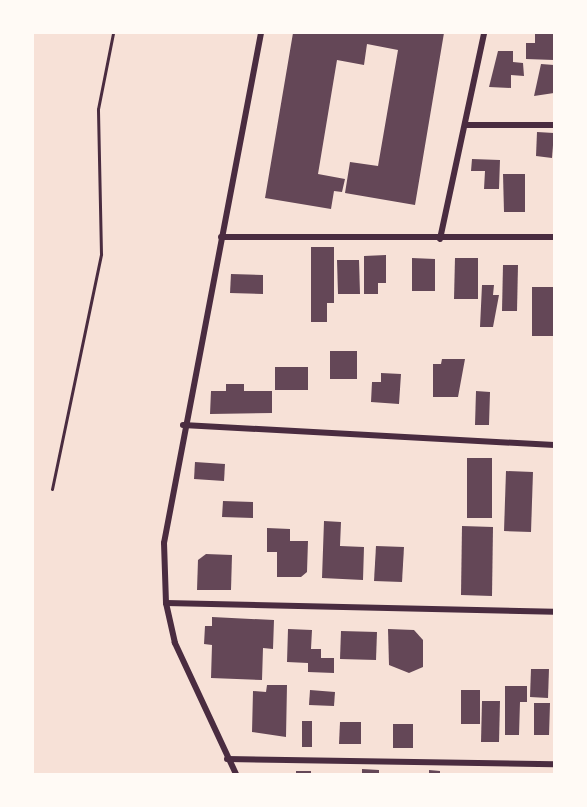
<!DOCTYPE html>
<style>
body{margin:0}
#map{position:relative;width:587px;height:807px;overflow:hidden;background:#f7e1d7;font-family:"Sofia Sans Condensed",sans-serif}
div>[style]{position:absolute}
.building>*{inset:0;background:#644757}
.path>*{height:3px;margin:-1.5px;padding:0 1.5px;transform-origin:1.5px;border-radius:1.5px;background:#4a2c40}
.minor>*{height:6px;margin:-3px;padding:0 3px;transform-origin:3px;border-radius:3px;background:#4a2c40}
span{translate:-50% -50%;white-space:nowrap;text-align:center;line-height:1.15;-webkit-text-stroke:6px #fffaf5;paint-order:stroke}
.frame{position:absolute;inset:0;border:34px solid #fffaf5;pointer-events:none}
</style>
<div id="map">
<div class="building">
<div style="clip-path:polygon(293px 33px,444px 33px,415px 205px,345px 193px,350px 162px,378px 166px,398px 50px,367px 44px,364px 65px,337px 60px,318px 174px,345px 179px,342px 192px,334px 191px,331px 209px,265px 198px)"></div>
<div style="clip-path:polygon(535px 33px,554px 33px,554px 60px,526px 59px,526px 43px,535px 43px)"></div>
<div style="clip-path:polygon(498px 51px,513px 51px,513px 62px,523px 63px,524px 76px,511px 75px,511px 88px,489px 87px)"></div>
<div style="clip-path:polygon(541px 64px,554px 65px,554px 93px,534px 96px)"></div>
<div style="clip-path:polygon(537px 132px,554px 133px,552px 158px,536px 156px)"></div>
<div style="clip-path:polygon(472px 159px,500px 160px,499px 189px,484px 189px,485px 171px,471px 171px)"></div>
<div style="clip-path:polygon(503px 174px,525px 174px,525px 212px,504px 212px)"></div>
<div style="clip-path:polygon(311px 247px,334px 247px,334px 303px,327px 303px,327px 322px,311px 322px)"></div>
<div style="clip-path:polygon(386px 255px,386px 283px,378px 283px,378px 294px,364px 294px,364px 256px)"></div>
<div style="clip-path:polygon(412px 258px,435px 259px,435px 291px,412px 291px)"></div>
<div style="clip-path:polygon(455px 258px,478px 258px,478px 299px,454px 299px)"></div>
<div style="clip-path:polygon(337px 260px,359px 260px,360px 294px,338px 294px)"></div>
<div style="clip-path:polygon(503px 265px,518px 265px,517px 311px,502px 311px)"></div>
<div style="clip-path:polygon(231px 274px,263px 275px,263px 294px,230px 293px)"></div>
<div style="clip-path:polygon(482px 285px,494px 285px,493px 295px,499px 295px,493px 327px,480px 327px)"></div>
<div style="clip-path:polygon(532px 287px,554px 287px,554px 336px,532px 336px)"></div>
<div style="clip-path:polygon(330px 351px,357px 351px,357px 379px,330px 379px)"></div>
<div style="clip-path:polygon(442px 359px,465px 359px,458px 397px,433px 397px,433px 364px,441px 364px)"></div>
<div style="clip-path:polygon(275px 367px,308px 367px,308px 390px,275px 390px)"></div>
<div style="clip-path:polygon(381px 373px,401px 374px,399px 404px,371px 402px,372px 382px,381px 382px)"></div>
<div style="clip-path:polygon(226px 384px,244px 384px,244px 391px,272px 391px,272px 413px,210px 414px,211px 391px,226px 391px)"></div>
<div style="clip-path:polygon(476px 391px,490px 392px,489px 425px,475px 425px)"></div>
<div style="clip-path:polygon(467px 458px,492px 458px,492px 518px,467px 518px)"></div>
<div style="clip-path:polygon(195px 462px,225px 464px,224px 481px,194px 479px)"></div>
<div style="clip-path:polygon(506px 471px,533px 472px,531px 532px,504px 531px)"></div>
<div style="clip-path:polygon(223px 501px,253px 502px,253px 518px,222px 517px)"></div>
<div style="clip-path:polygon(324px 521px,341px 522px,340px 546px,364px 547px,363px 580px,322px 578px)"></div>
<div style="clip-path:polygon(462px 526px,493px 527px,492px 596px,461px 595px)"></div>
<div style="clip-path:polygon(267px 528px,290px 529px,290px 541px,308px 541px,307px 572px,301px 577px,277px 577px,277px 552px,267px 552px)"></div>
<div style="clip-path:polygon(376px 546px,404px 547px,402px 582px,374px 581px)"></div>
<div style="clip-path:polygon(206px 554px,232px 555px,231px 590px,197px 590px,198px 560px)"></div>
<div style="clip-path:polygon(212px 617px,274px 620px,273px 649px,263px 648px,262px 680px,211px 678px,212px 645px,204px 644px,205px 626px,212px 626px)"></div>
<div style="clip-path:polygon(288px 629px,312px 630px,311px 649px,321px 649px,321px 658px,334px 658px,334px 673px,308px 672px,308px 663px,287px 662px)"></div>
<div style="clip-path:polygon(388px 629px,414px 630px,423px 640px,423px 667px,409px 673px,389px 665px)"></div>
<div style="clip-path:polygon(341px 631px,377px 632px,376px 660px,340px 659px)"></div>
<div style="clip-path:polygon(531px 669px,549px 669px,548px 698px,530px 697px)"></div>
<div style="clip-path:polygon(267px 685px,287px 685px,286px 737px,252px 732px,253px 691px,266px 692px)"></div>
<div style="clip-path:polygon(505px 686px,527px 686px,527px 702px,520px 702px,519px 735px,505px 735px)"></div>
<div style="clip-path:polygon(310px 690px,335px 692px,334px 706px,309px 705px)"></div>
<div style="clip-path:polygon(461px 690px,480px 690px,480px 724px,461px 724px)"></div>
<div style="clip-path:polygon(482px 701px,500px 701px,499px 742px,481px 742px)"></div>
<div style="clip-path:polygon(534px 703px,550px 703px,549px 735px,534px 735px)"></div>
<div style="clip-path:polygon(302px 721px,312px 721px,312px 747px,302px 747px)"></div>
<div style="clip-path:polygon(340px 722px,361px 722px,361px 744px,339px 744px)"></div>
<div style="clip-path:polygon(393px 724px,413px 724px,413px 748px,393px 748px)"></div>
<div style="clip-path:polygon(362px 769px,379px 770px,379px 774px,362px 774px)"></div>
<div style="clip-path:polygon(429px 770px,440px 771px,440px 774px,429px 774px)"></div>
<div style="clip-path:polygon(296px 771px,311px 771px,311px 774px,296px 774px)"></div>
</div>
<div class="path">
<div style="left:52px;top:489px;width:240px;rotate:-78.2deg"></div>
<div style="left:101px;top:254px;width:145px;rotate:-91.2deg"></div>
<div style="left:98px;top:109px;width:77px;rotate:-78.8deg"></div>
</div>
<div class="minor">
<div style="left:465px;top:125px;width:89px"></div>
<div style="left:221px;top:237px;width:333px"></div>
<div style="left:440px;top:239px;width:211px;rotate:-77.9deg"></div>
<div style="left:183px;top:425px;width:372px;rotate:3.1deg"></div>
<div style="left:166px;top:603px;width:388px;rotate:1.3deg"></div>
<div style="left:227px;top:759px;width:327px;rotate:0.9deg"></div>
<div style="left:236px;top:774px;width:145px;rotate:-115deg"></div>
<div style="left:175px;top:643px;width:41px;rotate:-102.7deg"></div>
<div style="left:166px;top:603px;width:60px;rotate:-91.9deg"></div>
<div style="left:164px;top:543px;width:519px;rotate:-79.23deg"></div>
</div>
<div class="frame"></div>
</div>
